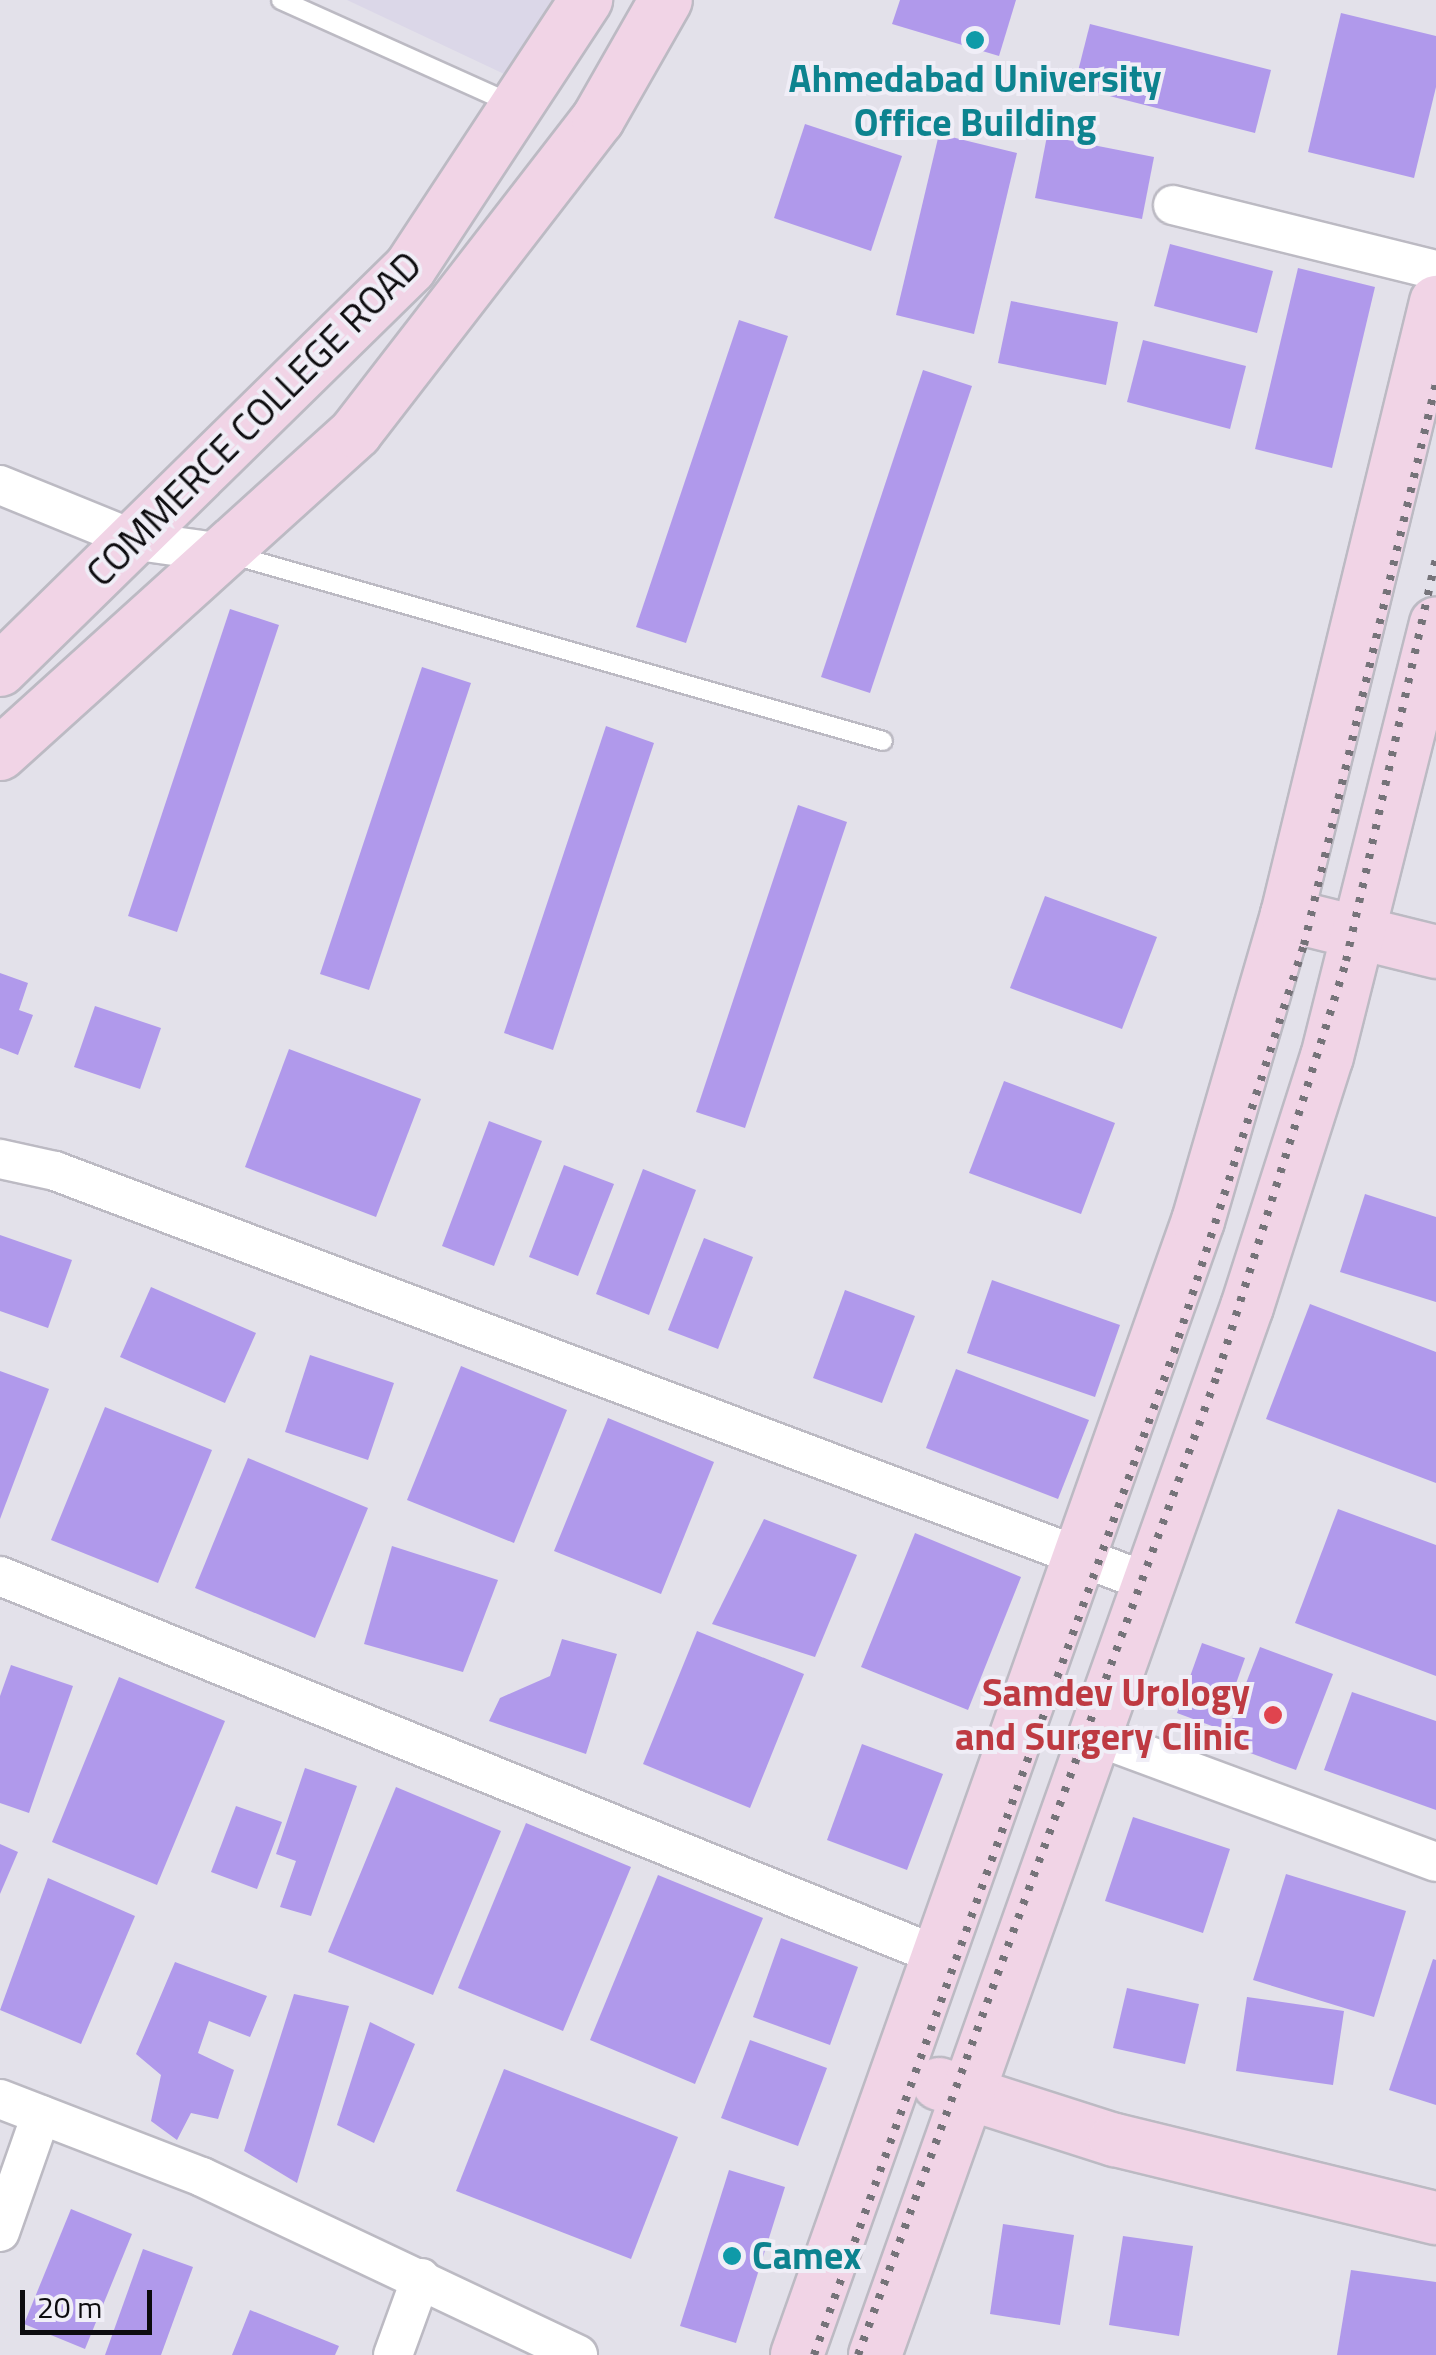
<!DOCTYPE html>
<style>
body{margin:0}
#map{position:relative;width:1436px;height:2355px;overflow:hidden;background:#e3e1ea;font-family:"Titillium Web",sans-serif}
div>[style]{position:absolute}
.built>*{inset:0;background:#dbd7e8}
.building>*{inset:0;background:#b099eb}
.roads{filter:drop-shadow(2px 0 #bcbac3) drop-shadow(-2px 0 #bcbac3) drop-shadow(0 2px #bcbac3) drop-shadow(0 -2px #bcbac3)}
.lane>*{height:18px;margin:-9px;padding:0 9px;transform-origin:9px;border-radius:9px;background:#fff}
.street>*{height:38px;margin:-19px;padding:0 19px;transform-origin:19px;border-radius:19px;background:#fff}
.secondary>*{height:52px;margin:-26px;padding:0 26px;transform-origin:26px;border-radius:26px;background:#f1d4e6}
.rail>*{height:8px;margin-top:-4px;transform-origin:0;background:repeating-linear-gradient(90deg,#757379 0 5px,transparent 0 15px)}
.dots>*{width:28px;height:28px;translate:-50% -50%;box-sizing:border-box;border:5px solid #f0eef7;border-radius:50%}
span{translate:-50% -50%;white-space:nowrap;text-align:center;line-height:1.15;-webkit-text-stroke:8px #f0eef7;paint-order:stroke}
.culture-label{font-size:38px;color:#0d838f;font-weight:700}
.left{translate:0 -50%;text-align:left}
.street-label{font-size:38px;color:#0d0c0f}
.health-label{font-size:38px;color:#be3a42;font-weight:700}
.right{translate:-100% -50%;text-align:right}
.scale{position:absolute;left:20px;top:2290px;width:132px;height:45px;box-sizing:border-box;border:5px solid #0d0c0f;border-top:0;padding-left:12px;font-size:30px;line-height:35px;white-space:nowrap;color:#0d0c0f;-webkit-text-stroke:8px #f0eef7;paint-order:stroke}
</style>
<div id="map">
<div class="built">
<div style="clip-path:polygon(347px 0,557px 0,515px 79px)"></div>
</div>
<div class="building">
<div style="clip-path:polygon(900px 0,1016px 0,999px 56px,892px 24px)"></div>
<div style="clip-path:polygon(1341px 13px,1436px 36px,1436px 87px,1414px 178px,1308px 152px)"></div>
<div style="clip-path:polygon(1090px 24px,1271px 70px,1255px 133px,1074px 87px)"></div>
<div style="clip-path:polygon(805px 124px,902px 156px,871px 251px,774px 218px)"></div>
<div style="clip-path:polygon(939px 134px,1017px 153px,974px 334px,896px 315px)"></div>
<div style="clip-path:polygon(1047px 136px,1154px 157px,1142px 219px,1035px 198px)"></div>
<div style="clip-path:polygon(1170px 244px,1273px 271px,1257px 333px,1154px 306px)"></div>
<div style="clip-path:polygon(1298px 268px,1375px 287px,1332px 468px,1255px 449px)"></div>
<div style="clip-path:polygon(1011px 301px,1118px 322px,1106px 385px,998px 363px)"></div>
<div style="clip-path:polygon(739px 320px,788px 336px,686px 643px,636px 627px)"></div>
<div style="clip-path:polygon(1143px 340px,1246px 366px,1230px 429px,1127px 402px)"></div>
<div style="clip-path:polygon(923px 370px,972px 386px,870px 693px,821px 677px)"></div>
<div style="clip-path:polygon(230px 609px,279px 625px,177px 932px,128px 916px)"></div>
<div style="clip-path:polygon(422px 667px,471px 683px,369px 990px,320px 974px)"></div>
<div style="clip-path:polygon(606px 726px,654px 743px,553px 1050px,504px 1033px)"></div>
<div style="clip-path:polygon(798px 805px,847px 822px,745px 1128px,696px 1112px)"></div>
<div style="clip-path:polygon(1045px 896px,1157px 937px,1122px 1029px,1010px 988px)"></div>
<div style="clip-path:polygon(0 973px,28px 983px,19px 1010px,33px 1015px,18px 1055px,0 1048px)"></div>
<div style="clip-path:polygon(95px 1006px,161px 1028px,140px 1089px,74px 1067px)"></div>
<div style="clip-path:polygon(289px 1049px,421px 1099px,376px 1217px,245px 1167px)"></div>
<div style="clip-path:polygon(1004px 1081px,1115px 1123px,1081px 1214px,969px 1173px)"></div>
<div style="clip-path:polygon(489px 1121px,542px 1141px,494px 1266px,442px 1246px)"></div>
<div style="clip-path:polygon(564px 1165px,614px 1184px,578px 1276px,529px 1257px)"></div>
<div style="clip-path:polygon(643px 1169px,696px 1190px,649px 1315px,596px 1294px)"></div>
<div style="clip-path:polygon(1365px 1194px,1436px 1217px,1436px 1302px,1340px 1272px)"></div>
<div style="clip-path:polygon(0 1235px,72px 1260px,48px 1328px,0 1311px)"></div>
<div style="clip-path:polygon(704px 1238px,753px 1257px,718px 1349px,668px 1330px)"></div>
<div style="clip-path:polygon(992px 1280px,1120px 1325px,1095px 1397px,967px 1353px)"></div>
<div style="clip-path:polygon(151px 1287px,256px 1333px,225px 1403px,120px 1357px)"></div>
<div style="clip-path:polygon(845px 1290px,915px 1316px,882px 1403px,813px 1378px)"></div>
<div style="clip-path:polygon(1310px 1304px,1436px 1352px,1436px 1483px,1266px 1419px)"></div>
<div style="clip-path:polygon(310px 1355px,394px 1383px,368px 1460px,285px 1432px)"></div>
<div style="clip-path:polygon(461px 1366px,567px 1410px,514px 1543px,407px 1500px)"></div>
<div style="clip-path:polygon(956px 1369px,1089px 1420px,1058px 1499px,926px 1448px)"></div>
<div style="clip-path:polygon(0 1371px,49px 1389px,0 1519px)"></div>
<div style="clip-path:polygon(105px 1407px,212px 1450px,158px 1583px,51px 1540px)"></div>
<div style="clip-path:polygon(608px 1418px,714px 1462px,661px 1594px,554px 1551px)"></div>
<div style="clip-path:polygon(248px 1458px,368px 1508px,315px 1638px,195px 1588px)"></div>
<div style="clip-path:polygon(1338px 1509px,1436px 1545px,1436px 1676px,1295px 1623px)"></div>
<div style="clip-path:polygon(764px 1519px,857px 1555px,815px 1657px,712px 1624px)"></div>
<div style="clip-path:polygon(915px 1533px,1021px 1577px,968px 1710px,861px 1667px)"></div>
<div style="clip-path:polygon(392px 1546px,498px 1580px,463px 1672px,364px 1644px)"></div>
<div style="clip-path:polygon(697px 1631px,804px 1674px,750px 1808px,643px 1764px)"></div>
<div style="clip-path:polygon(562px 1639px,617px 1654px,586px 1754px,489px 1721px,500px 1698px,550px 1676px)"></div>
<div style="clip-path:polygon(1202px 1643px,1245px 1658px,1220px 1729px,1177px 1713px)"></div>
<div style="clip-path:polygon(1260px 1647px,1333px 1674px,1296px 1770px,1223px 1743px)"></div>
<div style="clip-path:polygon(11px 1665px,73px 1686px,29px 1813px,0 1803px,0 1696px)"></div>
<div style="clip-path:polygon(119px 1677px,225px 1721px,157px 1885px,52px 1842px)"></div>
<div style="clip-path:polygon(1352px 1692px,1436px 1721px,1436px 1810px,1324px 1770px)"></div>
<div style="clip-path:polygon(862px 1744px,943px 1774px,907px 1870px,827px 1840px)"></div>
<div style="clip-path:polygon(305px 1768px,357px 1786px,311px 1916px,280px 1907px,296px 1861px,276px 1854px)"></div>
<div style="clip-path:polygon(396px 1787px,501px 1831px,433px 1995px,328px 1952px)"></div>
<div style="clip-path:polygon(236px 1806px,282px 1822px,257px 1889px,211px 1872px)"></div>
<div style="clip-path:polygon(1133px 1817px,1230px 1849px,1203px 1933px,1105px 1901px)"></div>
<div style="clip-path:polygon(526px 1823px,631px 1867px,563px 2031px,458px 1988px)"></div>
<div style="clip-path:polygon(0 1844px,18px 1852px,0 1894px)"></div>
<div style="clip-path:polygon(1286px 1874px,1406px 1911px,1374px 2017px,1253px 1980px)"></div>
<div style="clip-path:polygon(658px 1875px,763px 1918px,695px 2084px,590px 2040px)"></div>
<div style="clip-path:polygon(48px 1878px,135px 1916px,81px 2044px,0 2010px)"></div>
<div style="clip-path:polygon(781px 1938px,858px 1967px,830px 2045px,753px 2017px)"></div>
<div style="clip-path:polygon(1433px 1959px,1436px 1960px,1436px 2105px,1389px 2090px)"></div>
<div style="clip-path:polygon(175px 1962px,267px 1996px,250px 2037px,209px 2021px,198px 2053px,234px 2070px,218px 2119px,191px 2113px,177px 2140px,151px 2121px,161px 2075px,136px 2054px)"></div>
<div style="clip-path:polygon(1127px 1988px,1199px 2004px,1185px 2064px,1113px 2048px)"></div>
<div style="clip-path:polygon(294px 1994px,349px 2006px,297px 2183px,244px 2151px)"></div>
<div style="clip-path:polygon(1247px 1997px,1344px 2011px,1333px 2085px,1236px 2071px)"></div>
<div style="clip-path:polygon(370px 2022px,415px 2044px,374px 2143px,337px 2125px)"></div>
<div style="clip-path:polygon(750px 2040px,827px 2068px,798px 2146px,721px 2118px)"></div>
<div style="clip-path:polygon(504px 2069px,678px 2137px,631px 2259px,456px 2191px)"></div>
<div style="clip-path:polygon(729px 2170px,785px 2187px,736px 2343px,680px 2326px)"></div>
<div style="clip-path:polygon(71px 2209px,132px 2234px,85px 2349px,24px 2324px)"></div>
<div style="clip-path:polygon(1003px 2224px,1074px 2235px,1060px 2325px,990px 2314px)"></div>
<div style="clip-path:polygon(1123px 2236px,1193px 2246px,1179px 2336px,1109px 2325px)"></div>
<div style="clip-path:polygon(143px 2249px,193px 2267px,161px 2355px,105px 2355px)"></div>
<div style="clip-path:polygon(1351px 2270px,1436px 2282px,1436px 2355px,1337px 2355px)"></div>
<div style="clip-path:polygon(250px 2310px,339px 2346px,335px 2355px,232px 2355px)"></div>
</div>
<div class="roads">
<div class="lane">
<div style="left:281px;top:0;width:253px;rotate:24.2deg"></div>
<div style="left:230px;top:554px;width:679px;rotate:15.98deg"></div>
</div>
<div class="street">
<div style="left:1173px;top:205px;width:271px;rotate:13.9deg"></div>
<div style="left:0;top:485px;width:149px;rotate:22.1deg"></div>
<div style="left:138px;top:541px;width:93px;rotate:8deg"></div>
<div style="left:0;top:1159px;width:56px;rotate:12.3deg"></div>
<div style="left:55px;top:1171px;width:1175px;rotate:20.62deg"></div>
<div style="left:0;top:1576px;width:1015px;rotate:22.04deg"></div>
<div style="left:1098px;top:1737px;width:360px;rotate:20.3deg"></div>
<div style="left:0;top:2099px;width:217px;rotate:21.1deg"></div>
<div style="left:202px;top:2177px;width:416px;rotate:25.3deg"></div>
<div style="left:0;top:2232px;width:124px;rotate:-70.7deg"></div>
<div style="left:393px;top:2355px;width:82px;rotate:-70deg"></div>
</div>
<div class="secondary">
<div style="left:0;top:670px;width:574px;rotate:-44.44deg"></div>
<div style="left:410px;top:268px;width:321px;rotate:-56.7deg"></div>
<div style="left:0;top:754px;width:480px;rotate:-42.1deg"></div>
<div style="left:356px;top:432px;width:396px;rotate:-52.3deg"></div>
<div style="left:598px;top:119px;width:137px;rotate:-60.3deg"></div>
<div style="left:1287px;top:915px;width:154px;rotate:13.9deg"></div>
<div style="left:939px;top:2084px;width:185px;rotate:17.7deg"></div>
<div style="left:1115px;top:2140px;width:330px;rotate:13.7deg"></div>
<div style="left:797px;top:2355px;width:1203px;rotate:-70.53deg"></div>
<div style="left:1198px;top:1221px;width:319px;rotate:-73.8deg"></div>
<div style="left:1287px;top:915px;width:631px;rotate:-76.34deg"></div>
<div style="left:875px;top:2355px;width:1112px;rotate:-70.46deg"></div>
<div style="left:1247px;top:1307px;width:262px;rotate:-72.3deg"></div>
<div style="left:1327px;top:1057px;width:447px;rotate:-75.9deg"></div>
</div>
</div>
<div class="rail">
<div style="left:814px;top:2355px;width:1066px;rotate:-70.26deg"></div>
<div style="left:1174px;top:1352px;width:427px;rotate:-72.3deg"></div>
<div style="left:1304px;top:945px;width:577px;rotate:-76.78deg"></div>
<div style="left:858px;top:2355px;width:1046px;rotate:-69.87deg"></div>
<div style="left:1218px;top:1373px;width:431px;rotate:-72.7deg"></div>
<div style="left:1346px;top:961px;width:412px;rotate:-77.4deg"></div>
</div>
<div class="dots">
<div style="left:975px;top:40px;background:#0f9aa8"></div>
<div style="left:1273px;top:1715px;background:#e0444e"></div>
<div style="left:732px;top:2256px;background:#0f9aa8"></div>
</div>
<div class="culture-label">
<span style="left:975px;top:101px">Ahmedabad University<br>Office Building</span>
<span class="left" style="left:752px;top:2256px">Camex</span>
</div>
<div class="street-label">
<span style="left:254px;top:419px;rotate:-45deg">COMMERCE COLLEGE ROAD</span>
</div>
<div class="health-label">
<span class="right" style="left:1250px;top:1715px">Samdev Urology<br>and Surgery Clinic</span>
</div>
<div class="scale">20 m</div>
</div>
